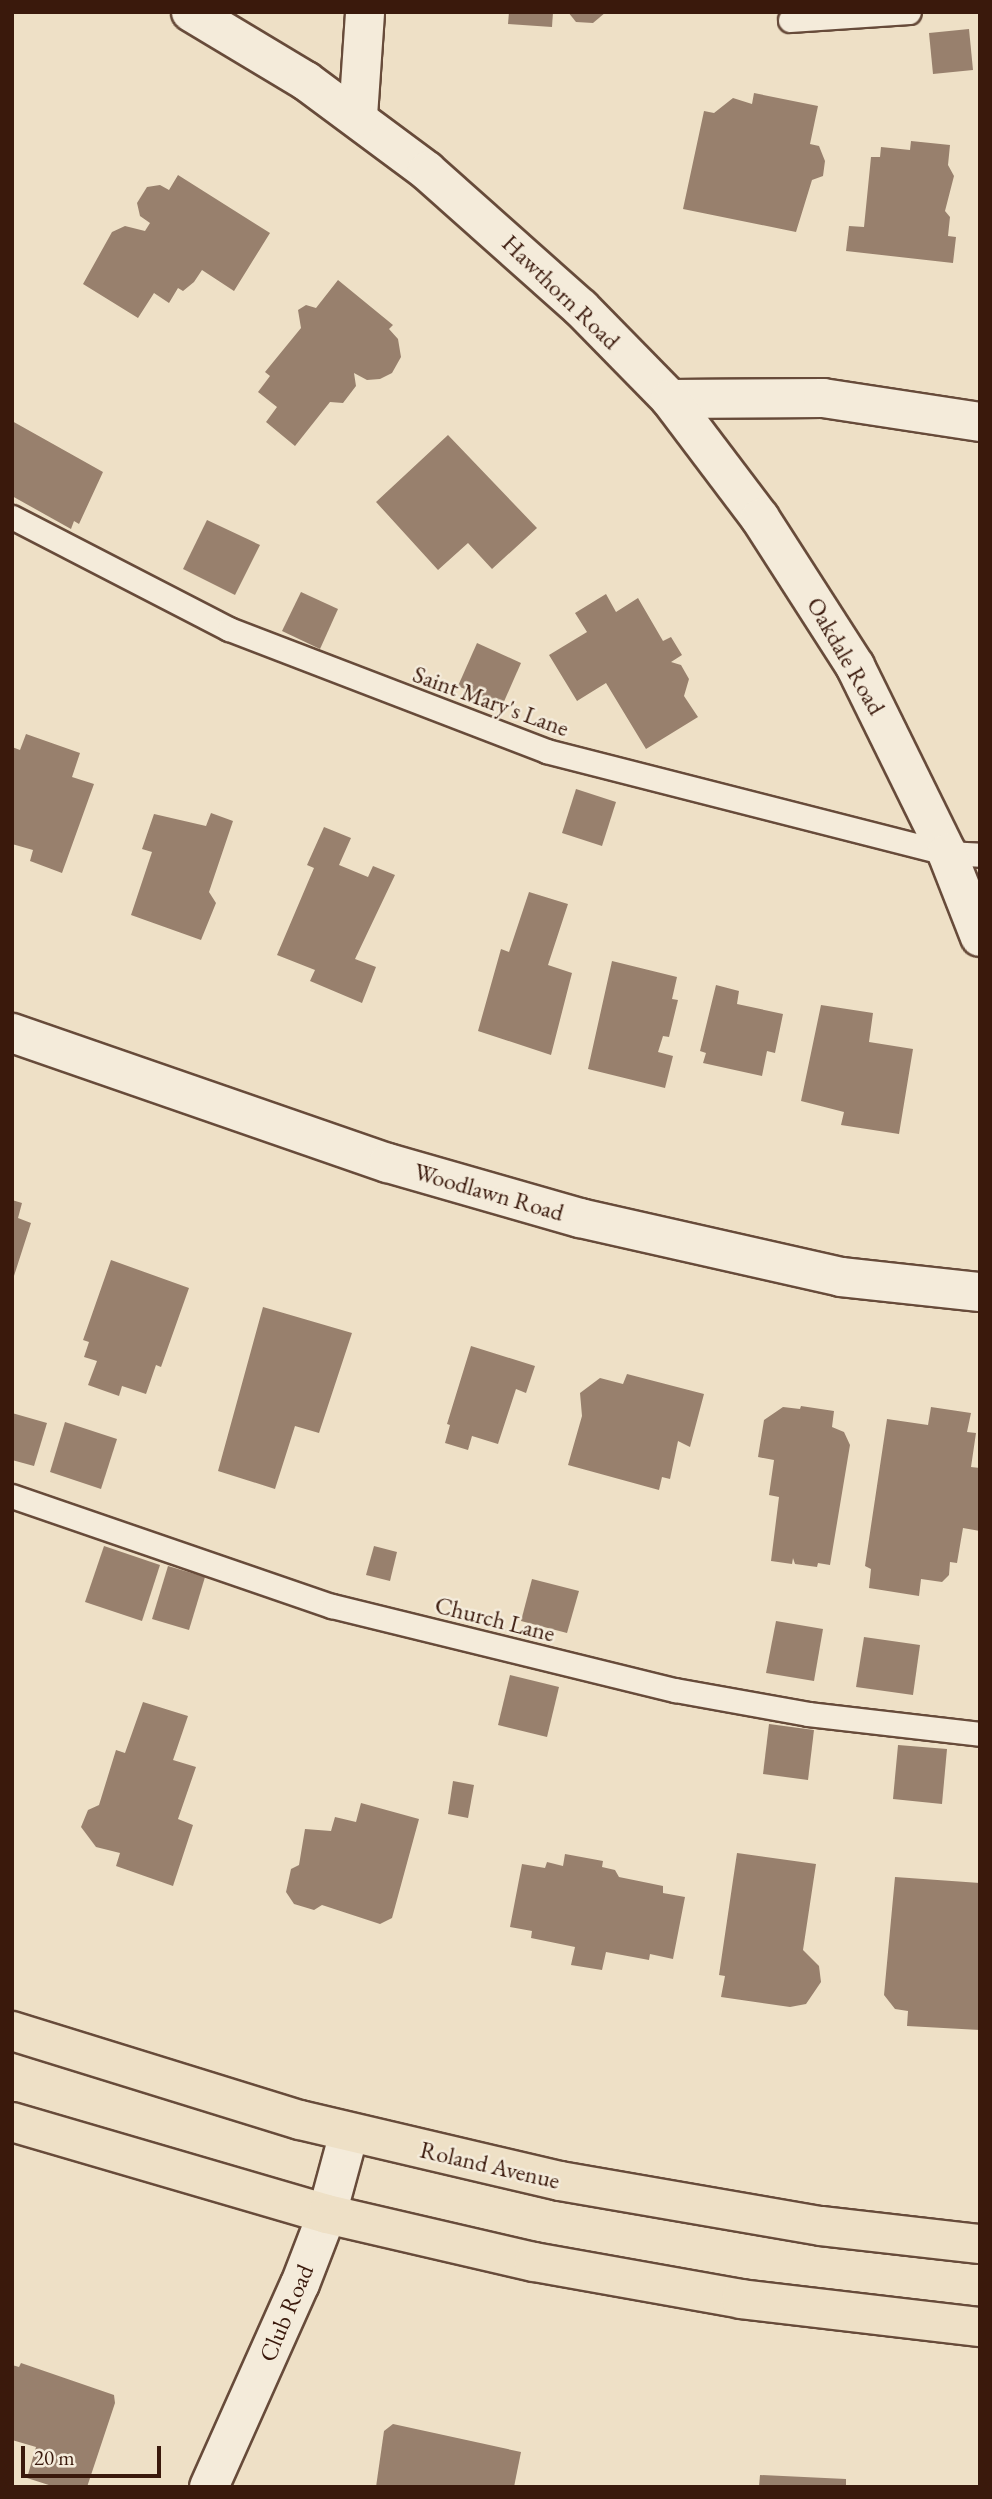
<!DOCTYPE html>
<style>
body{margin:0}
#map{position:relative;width:992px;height:2499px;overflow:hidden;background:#eee0c6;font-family:"EB Garamond",serif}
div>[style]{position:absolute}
.building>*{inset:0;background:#98806d}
.roads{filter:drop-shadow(2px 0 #674b3a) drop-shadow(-2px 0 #674b3a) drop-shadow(0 2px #674b3a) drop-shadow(0 -2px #674b3a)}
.service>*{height:23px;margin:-11.5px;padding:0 11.5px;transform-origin:11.5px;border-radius:11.5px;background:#f4ebda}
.minor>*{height:38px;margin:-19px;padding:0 19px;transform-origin:19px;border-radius:19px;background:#f4ebda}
.primary>*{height:38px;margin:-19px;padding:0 19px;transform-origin:19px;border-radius:19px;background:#eee0c6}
span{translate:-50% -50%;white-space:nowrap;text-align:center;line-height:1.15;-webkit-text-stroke:5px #f4ebda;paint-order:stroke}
.street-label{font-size:24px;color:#3a190c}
.frame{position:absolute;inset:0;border:14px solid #3a190c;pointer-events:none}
.scale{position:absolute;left:21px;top:2446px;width:140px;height:32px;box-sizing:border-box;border:4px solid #3a190c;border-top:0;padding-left:9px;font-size:21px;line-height:24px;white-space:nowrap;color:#3a190c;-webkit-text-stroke:5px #f4ebda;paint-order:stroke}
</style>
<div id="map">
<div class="building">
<div style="clip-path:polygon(509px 12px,553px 12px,552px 27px,508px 24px)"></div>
<div style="clip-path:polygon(568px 12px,606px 12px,593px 23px,576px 22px)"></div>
<div style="clip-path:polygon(969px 29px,973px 70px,933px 74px,929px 33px)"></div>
<div style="clip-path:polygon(754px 93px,818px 106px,810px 144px,819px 146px,825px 161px,823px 176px,812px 180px,796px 232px,683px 209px,704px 111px,714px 113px,733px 98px,752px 104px)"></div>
<div style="clip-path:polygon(911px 141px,950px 145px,948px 165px,954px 176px,945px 211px,950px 217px,948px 236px,956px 237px,953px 263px,846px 251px,849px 226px,864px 227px,871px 157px,880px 157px,881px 147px,910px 150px)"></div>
<div style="clip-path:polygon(178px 175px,270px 233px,234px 291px,202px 270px,194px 282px,183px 291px,178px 288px,169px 303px,154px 293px,138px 318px,83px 284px,112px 232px,125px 226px,145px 231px,150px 223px,140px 216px,137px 203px,147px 187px,160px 185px,169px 190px)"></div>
<div style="clip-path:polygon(338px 280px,393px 325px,389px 329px,398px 339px,401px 357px,392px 373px,380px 379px,367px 380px,354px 373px,356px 386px,343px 403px,330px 402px,295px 446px,266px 422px,277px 407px,258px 392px,270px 376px,265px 372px,301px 328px,298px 310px,306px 305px,316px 308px)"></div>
<div style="clip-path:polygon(12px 421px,103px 472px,79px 524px,74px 521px,71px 529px,12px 496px)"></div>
<div style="clip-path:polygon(448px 435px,537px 528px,492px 569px,468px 543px,438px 570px,376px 502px)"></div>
<div style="clip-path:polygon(207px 520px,260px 545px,235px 595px,183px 569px)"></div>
<div style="clip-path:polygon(301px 592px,338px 609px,320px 649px,282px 631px)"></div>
<div style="clip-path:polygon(606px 594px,616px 612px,638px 598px,663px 641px,671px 637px,682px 655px,671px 662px,681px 665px,689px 679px,684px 696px,698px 717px,646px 749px,606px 683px,577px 701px,549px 655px,587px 632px,575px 613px)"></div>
<div style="clip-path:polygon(477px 643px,521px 663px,502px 706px,458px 686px)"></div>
<div style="clip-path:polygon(26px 734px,80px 753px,72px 777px,94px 784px,62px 873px,30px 861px,33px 850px,12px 844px,12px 747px,20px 750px)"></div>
<div style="clip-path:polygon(576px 789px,616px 802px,602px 846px,562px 833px)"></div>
<div style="clip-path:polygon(211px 813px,233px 821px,209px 892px,216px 903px,201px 940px,131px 915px,152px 852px,142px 849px,154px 814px,206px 826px)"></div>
<div style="clip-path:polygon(324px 827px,351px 838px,339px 865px,368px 877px,373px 866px,395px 875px,355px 959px,376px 967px,362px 1003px,310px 981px,315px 970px,277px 955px,314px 868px,307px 865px)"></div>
<div style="clip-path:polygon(529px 892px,568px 904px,548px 965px,572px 973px,551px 1055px,478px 1031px,501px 949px,509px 952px)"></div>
<div style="clip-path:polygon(612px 961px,677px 977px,672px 999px,678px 1000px,669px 1037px,663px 1036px,658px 1052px,673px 1056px,665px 1088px,588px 1069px)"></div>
<div style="clip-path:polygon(716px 985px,739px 991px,737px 1004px,783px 1014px,775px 1053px,767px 1051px,762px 1076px,703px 1063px,706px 1053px,700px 1051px)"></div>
<div style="clip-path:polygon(821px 1005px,873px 1013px,869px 1042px,913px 1049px,899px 1134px,841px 1125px,844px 1112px,801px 1101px)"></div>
<div style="clip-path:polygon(12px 1200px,22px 1203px,18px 1218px,31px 1223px,13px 1279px)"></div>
<div style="clip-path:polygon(111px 1260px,189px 1288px,161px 1367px,156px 1365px,146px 1394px,122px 1386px,119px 1396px,88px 1385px,97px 1361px,84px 1357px,89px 1342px,83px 1340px)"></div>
<div style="clip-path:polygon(263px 1307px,352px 1333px,319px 1433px,295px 1426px,275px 1489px,218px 1471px)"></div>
<div style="clip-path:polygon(471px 1346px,535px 1366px,526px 1393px,516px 1389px,498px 1444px,472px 1436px,468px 1450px,445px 1443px,450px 1425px,447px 1424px)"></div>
<div style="clip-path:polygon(627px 1374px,704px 1394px,690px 1447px,678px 1441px,670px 1479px,662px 1477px,659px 1490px,568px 1465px,582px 1416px,580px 1393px,600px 1378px,623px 1384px)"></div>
<div style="clip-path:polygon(801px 1406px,834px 1411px,832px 1427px,844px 1432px,850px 1445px,830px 1565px,818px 1563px,817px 1567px,795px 1564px,793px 1558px,792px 1564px,771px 1561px,779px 1497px,769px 1495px,774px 1460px,758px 1457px,764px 1420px,783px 1407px,800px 1409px)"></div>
<div style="clip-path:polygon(931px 1407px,971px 1413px,967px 1432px,976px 1433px,971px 1467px,980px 1468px,980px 1531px,963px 1528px,957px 1563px,950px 1562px,949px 1575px,942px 1582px,921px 1579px,919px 1596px,869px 1588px,871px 1569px,865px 1566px,887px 1419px,928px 1425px)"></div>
<div style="clip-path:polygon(12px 1413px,47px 1423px,34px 1466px,12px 1460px)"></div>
<div style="clip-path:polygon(65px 1422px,117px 1439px,101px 1489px,50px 1472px)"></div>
<div style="clip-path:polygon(104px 1546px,160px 1565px,142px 1621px,85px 1602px)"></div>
<div style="clip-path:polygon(374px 1546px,397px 1552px,390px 1581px,366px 1575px)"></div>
<div style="clip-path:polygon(168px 1566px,205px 1577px,189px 1630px,152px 1619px)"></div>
<div style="clip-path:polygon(532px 1579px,579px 1591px,567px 1633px,521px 1621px)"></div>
<div style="clip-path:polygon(776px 1621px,823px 1629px,814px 1681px,766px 1673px)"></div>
<div style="clip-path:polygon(864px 1637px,920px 1645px,913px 1695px,856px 1687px)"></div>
<div style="clip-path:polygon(510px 1675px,559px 1687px,547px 1737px,498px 1725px)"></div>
<div style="clip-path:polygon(143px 1702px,188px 1716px,173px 1760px,196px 1767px,178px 1819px,193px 1825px,173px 1886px,116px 1866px,120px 1853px,96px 1847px,81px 1827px,88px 1810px,99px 1805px,116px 1750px,125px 1753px)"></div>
<div style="clip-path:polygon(769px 1724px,814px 1730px,808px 1780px,763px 1774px)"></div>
<div style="clip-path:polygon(898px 1745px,947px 1749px,942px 1804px,893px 1799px)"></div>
<div style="clip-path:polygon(453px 1781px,474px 1785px,468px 1818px,448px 1814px)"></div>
<div style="clip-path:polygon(361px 1803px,419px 1819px,392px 1918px,380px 1924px,322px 1905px,314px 1910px,294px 1904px,286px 1892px,291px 1869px,299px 1865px,305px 1829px,331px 1831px,335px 1817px,356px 1822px)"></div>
<div style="clip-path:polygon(737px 1853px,816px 1864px,803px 1950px,819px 1966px,821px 1982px,806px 2004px,790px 2007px,721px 1997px,725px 1976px,719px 1975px)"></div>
<div style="clip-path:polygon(565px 1854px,603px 1861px,602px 1867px,615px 1870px,619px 1877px,663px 1886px,663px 1893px,685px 1897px,673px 1959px,650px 1954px,649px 1960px,606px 1952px,602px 1970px,571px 1965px,575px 1947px,531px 1938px,532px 1931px,510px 1927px,522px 1864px,545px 1868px,547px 1862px,563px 1866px)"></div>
<div style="clip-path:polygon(895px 1877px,980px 1883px,980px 2030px,907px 2026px,908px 2011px,895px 2009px,884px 1995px)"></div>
<div style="clip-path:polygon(21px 2363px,114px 2395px,115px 2403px,87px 2487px,55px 2487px,27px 2478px,36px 2447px,12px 2440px,12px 2365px,19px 2367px)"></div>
<div style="clip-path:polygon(393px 2424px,521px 2452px,514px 2487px,376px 2487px,384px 2431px)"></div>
<div style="clip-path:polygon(760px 2475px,846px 2479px,846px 2487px,759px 2487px)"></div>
</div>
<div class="roads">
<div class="service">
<div style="left:790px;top:20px;width:119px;rotate:-3.8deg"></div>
<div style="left:12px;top:517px;width:244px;rotate:27.3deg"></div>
<div style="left:229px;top:629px;width:340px;rotate:21deg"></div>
<div style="left:546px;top:751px;width:414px;rotate:14.3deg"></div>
<div style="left:947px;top:853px;width:33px;rotate:3deg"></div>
<div style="left:12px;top:1496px;width:338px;rotate:19deg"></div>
<div style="left:332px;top:1606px;width:353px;rotate:13.8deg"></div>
<div style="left:675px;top:1690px;width:135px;rotate:10.2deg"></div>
<div style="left:808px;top:1714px;width:173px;rotate:6.6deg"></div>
</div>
<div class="minor">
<div style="left:191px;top:12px;width:134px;rotate:31deg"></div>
<div style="left:306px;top:81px;width:151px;rotate:36.6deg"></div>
<div style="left:427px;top:171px;width:206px;rotate:41.7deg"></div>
<div style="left:581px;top:308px;width:127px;rotate:45.6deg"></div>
<div style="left:670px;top:399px;width:153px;rotate:-0.4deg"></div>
<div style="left:823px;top:398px;width:159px;rotate:8.7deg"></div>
<div style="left:358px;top:116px;width:104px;rotate:-86.1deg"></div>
<div style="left:670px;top:399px;width:149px;rotate:52.9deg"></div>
<div style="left:760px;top:518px;width:176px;rotate:57.3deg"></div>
<div style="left:855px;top:666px;width:208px;rotate:63.8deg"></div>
<div style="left:947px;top:853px;width:90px;rotate:68.6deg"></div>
<div style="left:12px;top:1033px;width:398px;rotate:19.1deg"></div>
<div style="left:388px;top:1163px;width:200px;rotate:16deg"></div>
<div style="left:580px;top:1218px;width:268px;rotate:12.7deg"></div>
<div style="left:841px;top:1277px;width:140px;rotate:6.2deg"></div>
<div style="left:209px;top:2487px;width:222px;rotate:-65.9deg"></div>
<div style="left:300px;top:2284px;width:75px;rotate:-68.9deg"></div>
<div style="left:327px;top:2214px;width:84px;rotate:-74.8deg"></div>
</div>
<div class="primary">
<div style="left:12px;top:2031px;width:301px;rotate:17.2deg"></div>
<div style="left:300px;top:2120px;width:267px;rotate:13.2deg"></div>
<div style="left:560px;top:2181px;width:265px;rotate:9.8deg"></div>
<div style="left:821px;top:2226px;width:160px;rotate:6.5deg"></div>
<div style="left:12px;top:2122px;width:328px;rotate:16.3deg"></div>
<div style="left:327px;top:2214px;width:212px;rotate:13.1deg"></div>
<div style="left:534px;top:2262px;width:210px;rotate:10.1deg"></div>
<div style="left:741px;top:2299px;width:241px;rotate:6.7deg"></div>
</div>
</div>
<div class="street-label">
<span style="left:561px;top:292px;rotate:44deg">Hawthorn Road</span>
<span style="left:846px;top:656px;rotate:60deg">Oakdale Road</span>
<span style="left:491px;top:701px;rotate:20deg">Saint Mary's Lane</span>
<span style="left:489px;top:1192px;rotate:16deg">Woodlawn Road</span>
<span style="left:495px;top:1619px;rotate:14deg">Church Lane</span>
<span style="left:490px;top:2165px;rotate:13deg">Roland Avenue</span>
<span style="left:286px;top:2313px;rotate:-67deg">Club Road</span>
</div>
<div class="frame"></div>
<div class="scale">20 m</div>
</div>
